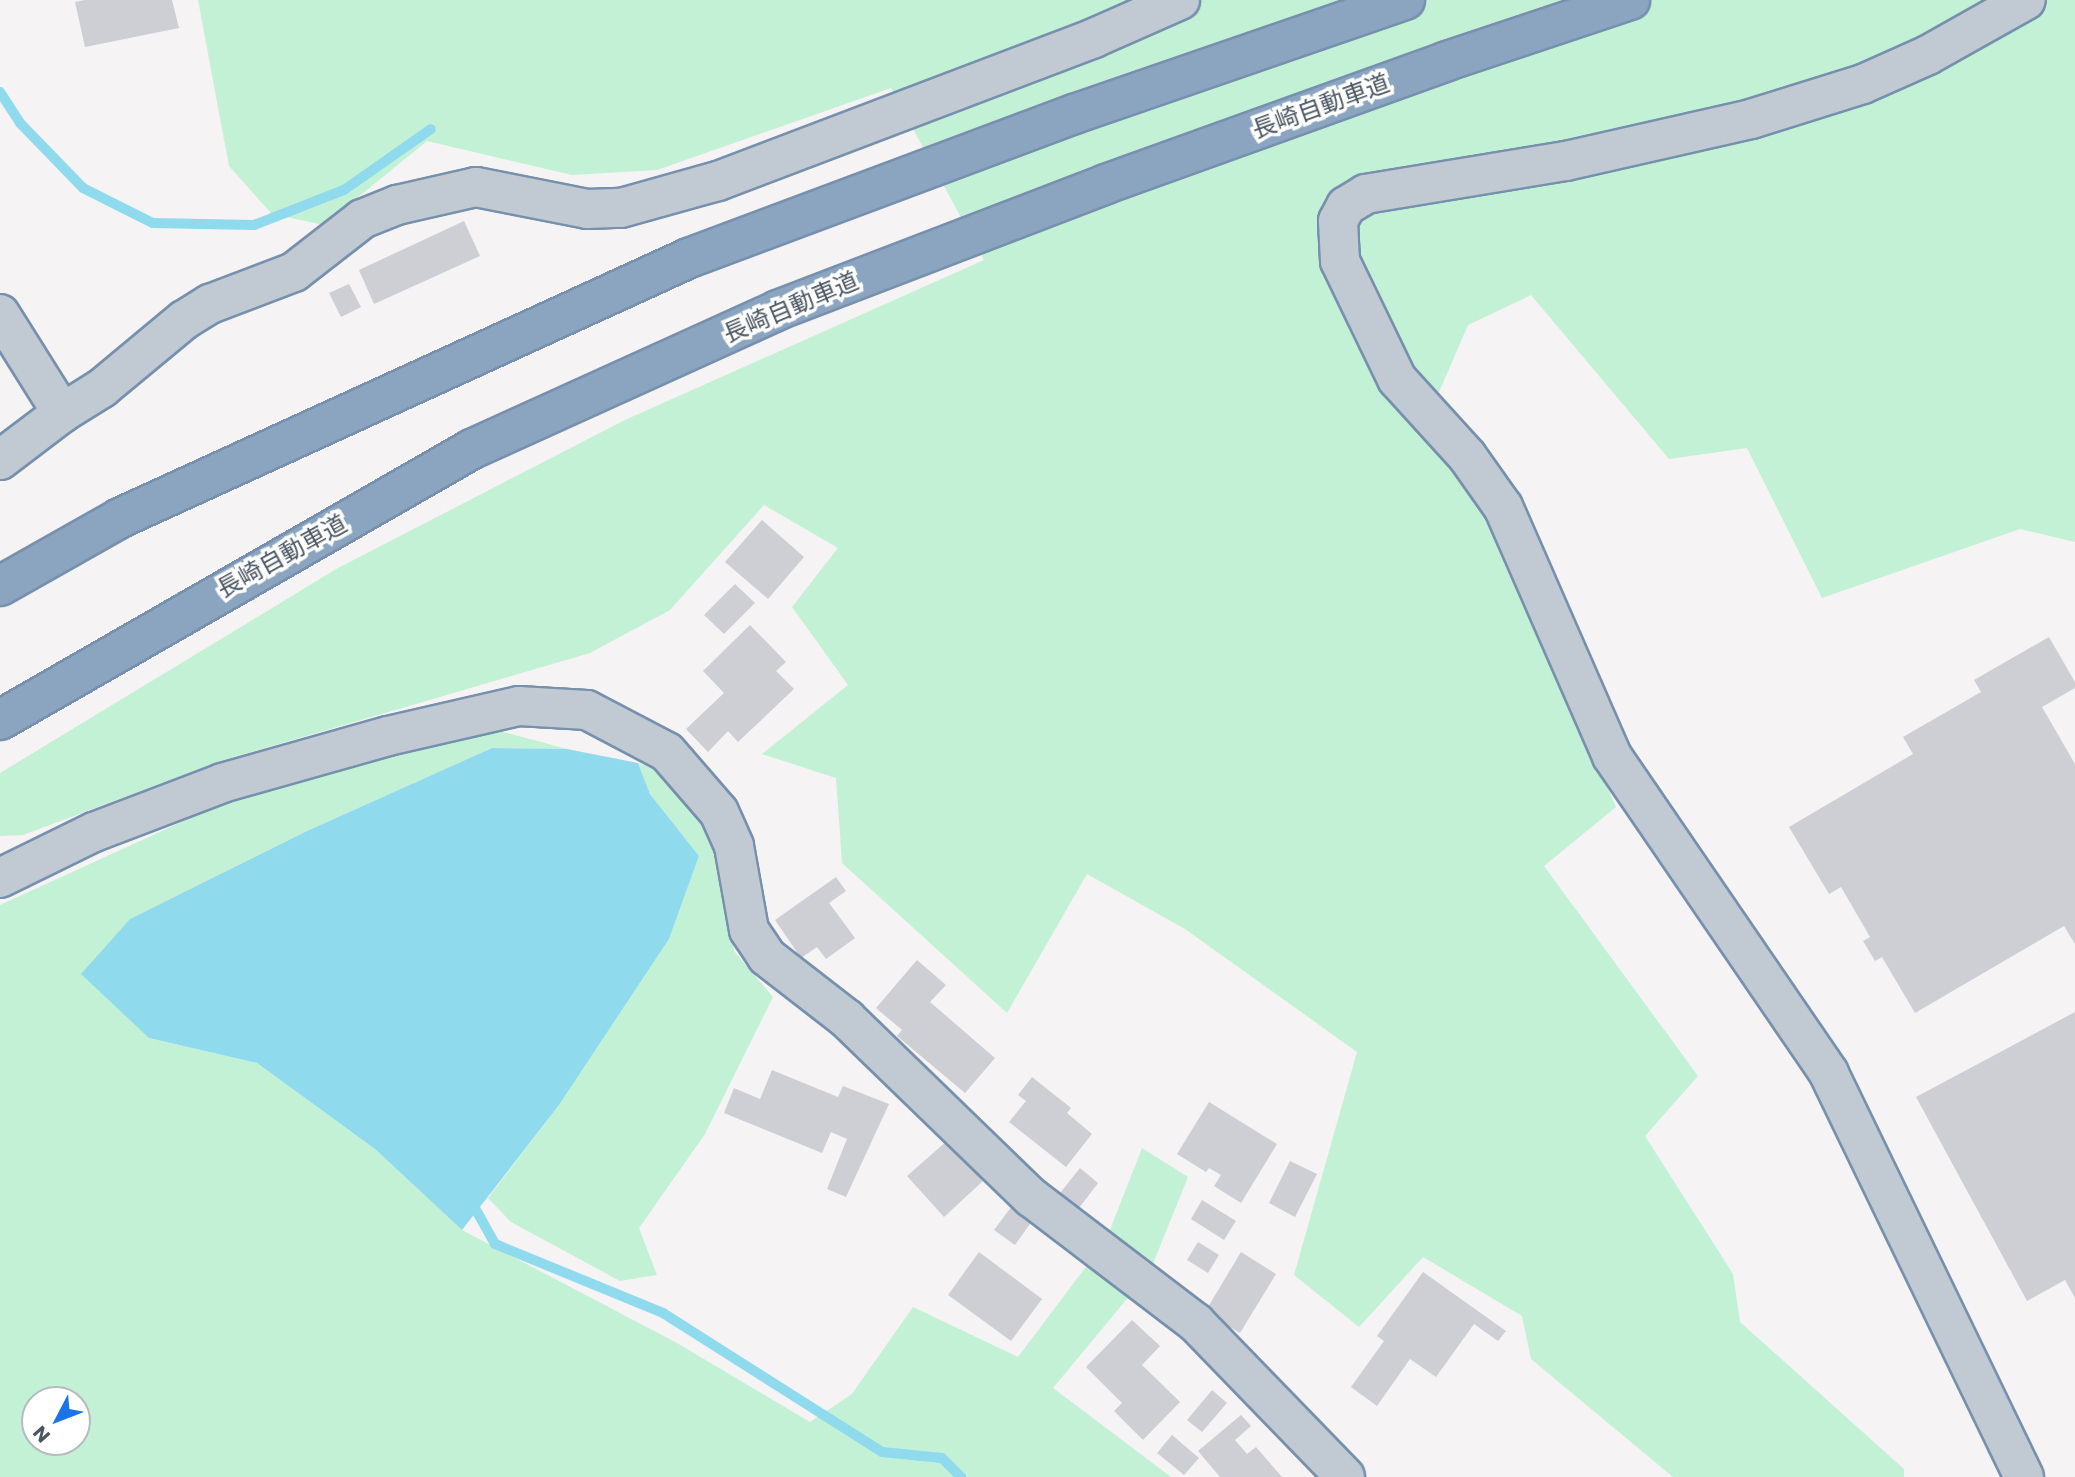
<!DOCTYPE html>
<meta charset="utf-8">
<style>
body{margin:0}
#map{position:relative;width:2075px;height:1477px;overflow:hidden;background:#f5f3f3;font-family:Poppins,"Noto Sans JP",sans-serif}
div>[style]{position:absolute}
.green>*{inset:0;background:#c3f1d5}
.water>*{inset:0;background:#90daee}
.stream>*{height:10px;margin:-5px;padding:0 5px;transform-origin:5px;border-radius:5px;background:#90daee}
.building>*{inset:0;background:#cdcfd5}
.roads{filter:drop-shadow(2px 0 #7690ad) drop-shadow(-2px 0 #7690ad) drop-shadow(0 2px #7690ad) drop-shadow(0 -2px #7690ad)}
.minor>*{height:38px;margin:-19px;padding:0 19px;transform-origin:19px;border-radius:19px;background:#c1cad2}
.motorway>*{height:38px;margin:-19px;padding:0 19px;transform-origin:19px;border-radius:19px;background:#8ba5c1}
span{translate:-50% -50%;white-space:nowrap;text-align:center;line-height:1.15;-webkit-text-stroke:7px #fff;paint-order:stroke}
.street-label{font-size:24px;color:#4a5661}
.north{position:absolute;left:21px;top:1386px;width:70px;height:70px;box-sizing:border-box;background:#fff;border:2px solid #b7bbc0;border-radius:50%;rotate:228deg;font-size:19px;font-weight:700;line-height:28px;text-align:center;color:#4a5661}
.north::after{content:'';display:block;margin:auto;width:24px;height:32px;background:#1a73e8;clip-path:polygon(50% 0,100% 100%,50% 72%,0 100%)}
</style>
<div id="map">
<div class="green">
<div style="clip-path:polygon(198px 0,2075px 0,2075px 542px,2020px 529px,1822px 598px,1747px 448px,1669px 459px,1531px 295px,1468px 325px,1436px 399px,1616px 807px,1544px 866px,1698px 1076px,1645px 1136px,1733px 1274px,1740px 1322px,1904px 1469px,1904px 1477px,1673px 1477px,1531px 1359px,1522px 1316px,1423px 1257px,1359px 1327px,1294px 1275px,1357px 1052px,1185px 929px,1087px 874px,1007px 1013px,842px 863px,836px 778px,762px 754px,848px 685px,792px 607px,838px 548px,764px 505px,670px 610px,590px 653px,221px 761px,23px 835px,0 836px,0 773px,338px 568px,625px 420px,984px 260px,891px 88px,657px 170px,572px 175px,427px 141px,324px 225px,272px 214px,229px 166px)"></div>
<div style="clip-path:polygon(evenodd,492px 729px,567px 749px,492px 748px,307px 831px,130px 919px,149px 1038px,257px 1063px,375px 1149px,462px 1230px,677px 1343px,810px 1422px,852px 1394px,913px 1307px,1018px 1357px,1106px 1240px,1142px 1148px,1188px 1177px,1150px 1271px,1053px 1388px,1171px 1477px,0 1477px,0 905px,232px 799px,492px 729px,35px 1400px,77px 1400px,77px 1442px,35px 1442px,35px 1400px)"></div>
<div style="clip-path:polygon(638px 763px,670px 773px,712px 823px,722px 858px,734px 951px,773px 997px,705px 1134px,639px 1228px,657px 1275px,620px 1281px,511px 1222px,488px 1198px,559px 1105px,669px 939px,699px 856px,650px 794px)"></div>
</div>
<div class="water">
<div style="clip-path:polygon(492px 748px,567px 749px,638px 763px,650px 794px,699px 856px,669px 939px,559px 1105px,462px 1230px,375px 1149px,257px 1063px,149px 1038px,81px 974px,130px 919px,307px 831px)"></div>
</div>
<div class="stream">
<div style="left:0;top:92px;width:37px;rotate:57deg"></div>
<div style="left:20px;top:123px;width:91px;rotate:45.9deg"></div>
<div style="left:83px;top:188px;width:78px;rotate:26.6deg"></div>
<div style="left:153px;top:223px;width:101px;rotate:1.1deg"></div>
<div style="left:254px;top:225px;width:97px;rotate:-21.3deg"></div>
<div style="left:344px;top:190px;width:106px;rotate:-35deg"></div>
<div style="left:471px;top:1201px;width:49px;rotate:60.8deg"></div>
<div style="left:495px;top:1244px;width:182px;rotate:22.3deg"></div>
<div style="left:663px;top:1313px;width:259px;rotate:32.4deg"></div>
<div style="left:882px;top:1452px;width:60px;rotate:5.7deg"></div>
<div style="left:942px;top:1458px;width:27px;rotate:45deg"></div>
</div>
<div class="building">
<div style="clip-path:polygon(85px 0,172px 0,179px 28px,85px 47px,75px 2px)"></div>
<div style="clip-path:polygon(464px 221px,480px 256px,374px 304px,359px 270px)"></div>
<div style="clip-path:polygon(349px 284px,361px 307px,341px 317px,329px 293px)"></div>
<div style="clip-path:polygon(762px 520px,804px 557px,768px 599px,725px 562px)"></div>
<div style="clip-path:polygon(735px 584px,755px 603px,724px 634px,704px 615px)"></div>
<div style="clip-path:polygon(750px 625px,786px 662px,776px 671px,794px 689px,738px 742px,728px 731px,708px 752px,686px 729px,724px 693px,703px 671px)"></div>
<div style="clip-path:polygon(2049px 637px,2075px 682px,2075px 688px,2042px 707px,2075px 764px,2075px 944px,2064px 926px,1915px 1013px,1882px 957px,1875px 961px,1863px 941px,1870px 937px,1841px 887px,1829px 894px,1789px 827px,1913px 754px,1903px 737px,1981px 692px,1974px 680px)"></div>
<div style="clip-path:polygon(836px 877px,846px 891px,829px 903px,855px 938px,826px 959px,817px 947px,801px 958px,775px 920px)"></div>
<div style="clip-path:polygon(917px 960px,946px 985px,930px 1002px,995px 1058px,965px 1093px,897px 1036px,902px 1030px,876px 1008px)"></div>
<div style="clip-path:polygon(2075px 1012px,2075px 1298px,2065px 1280px,2027px 1301px,1916px 1097px)"></div>
<div style="clip-path:polygon(772px 1070px,838px 1097px,843px 1086px,889px 1104px,846px 1197px,827px 1189px,847px 1139px,831px 1132px,822px 1153px,724px 1113px,734px 1088px,760px 1099px)"></div>
<div style="clip-path:polygon(1032px 1077px,1071px 1108px,1067px 1113px,1092px 1134px,1066px 1167px,1009px 1122px,1026px 1101px,1018px 1095px)"></div>
<div style="clip-path:polygon(1209px 1102px,1277px 1144px,1241px 1203px,1214px 1186px,1221px 1175px,1209px 1168px,1206px 1172px,1177px 1154px)"></div>
<div style="clip-path:polygon(948px 1140px,984px 1180px,944px 1217px,907px 1176px)"></div>
<div style="clip-path:polygon(1290px 1161px,1317px 1174px,1295px 1217px,1269px 1203px)"></div>
<div style="clip-path:polygon(1080px 1168px,1098px 1183px,1079px 1208px,1060px 1193px)"></div>
<div style="clip-path:polygon(1202px 1200px,1236px 1221px,1224px 1240px,1191px 1219px)"></div>
<div style="clip-path:polygon(1012px 1206px,1032px 1221px,1015px 1245px,994px 1230px)"></div>
<div style="clip-path:polygon(1198px 1242px,1219px 1255px,1208px 1273px,1187px 1260px)"></div>
<div style="clip-path:polygon(979px 1252px,1042px 1299px,1011px 1341px,948px 1295px)"></div>
<div style="clip-path:polygon(1241px 1252px,1276px 1274px,1240px 1333px,1205px 1312px)"></div>
<div style="clip-path:polygon(1423px 1272px,1506px 1331px,1498px 1341px,1474px 1324px,1436px 1377px,1410px 1359px,1377px 1406px,1351px 1387px,1384px 1341px,1377px 1336px)"></div>
<div style="clip-path:polygon(1132px 1320px,1160px 1346px,1142px 1365px,1180px 1402px,1143px 1440px,1114px 1411px,1122px 1403px,1086px 1367px)"></div>
<div style="clip-path:polygon(1212px 1390px,1227px 1403px,1202px 1432px,1187px 1420px)"></div>
<div style="clip-path:polygon(1241px 1415px,1251px 1426px,1235px 1440px,1247px 1454px,1256px 1447px,1282px 1477px,1220px 1477px,1198px 1451px)"></div>
<div style="clip-path:polygon(1172px 1435px,1199px 1458px,1184px 1475px,1157px 1453px)"></div>
</div>
<div class="roads">
<div class="minor">
<div style="left:0;top:314px;width:117px;rotate:57.9deg"></div>
<div style="left:0;top:460px;width:78px;rotate:-37.2deg"></div>
<div style="left:62px;top:413px;width:47px;rotate:-32deg"></div>
<div style="left:102px;top:388px;width:107px;rotate:-39.7deg"></div>
<div style="left:184px;top:320px;width:31px;rotate:-32deg"></div>
<div style="left:210px;top:304px;width:90px;rotate:-20.9deg"></div>
<div style="left:294px;top:272px;width:86px;rotate:-37.9deg"></div>
<div style="left:362px;top:219px;width:38px;rotate:-22deg"></div>
<div style="left:397px;top:205px;width:81px;rotate:-12.8deg"></div>
<div style="left:476px;top:187px;width:113px;rotate:11.2deg"></div>
<div style="left:587px;top:209px;width:34px;rotate:-2deg"></div>
<div style="left:621px;top:208px;width:101px;rotate:-15.6deg"></div>
<div style="left:718px;top:181px;width:402px;rotate:-20.8deg"></div>
<div style="left:1094px;top:38px;width:94px;rotate:-23.8deg"></div>
<div style="left:0;top:878px;width:105px;rotate:-26.1deg"></div>
<div style="left:94px;top:832px;width:137px;rotate:-20.9deg"></div>
<div style="left:222px;top:783px;width:173px;rotate:-15.8deg"></div>
<div style="left:388px;top:736px;width:134px;rotate:-12.9deg"></div>
<div style="left:519px;top:706px;width:68px;rotate:3.4deg"></div>
<div style="left:587px;top:710px;width:90px;rotate:27.7deg"></div>
<div style="left:667px;top:752px;width:79px;rotate:49.1deg"></div>
<div style="left:719px;top:812px;width:37px;rotate:66deg"></div>
<div style="left:734px;top:846px;width:85px;rotate:79.9deg"></div>
<div style="left:749px;top:930px;width:32px;rotate:56deg"></div>
<div style="left:767px;top:957px;width:101px;rotate:37.8deg"></div>
<div style="left:847px;top:1019px;width:257px;rotate:44.1deg"></div>
<div style="left:1032px;top:1198px;width:206px;rotate:37.3deg"></div>
<div style="left:1196px;top:1323px;width:214px;rotate:45.9deg"></div>
<div style="left:2024px;top:1477px;width:449px;rotate:-115.8deg"></div>
<div style="left:1829px;top:1073px;width:384px;rotate:-124.4deg"></div>
<div style="left:1612px;top:756px;width:272px;rotate:-113.6deg"></div>
<div style="left:1503px;top:507px;width:62px;rotate:-125.2deg"></div>
<div style="left:1467px;top:456px;width:104px;rotate:-132.3deg"></div>
<div style="left:1397px;top:379px;width:131px;rotate:-115.8deg"></div>
<div style="left:1340px;top:261px;width:40px;rotate:-92.9deg"></div>
<div style="left:1338px;top:221px;width:17px;rotate:-62deg"></div>
<div style="left:1346px;top:206px;width:23px;rotate:-31deg"></div>
<div style="left:1366px;top:194px;width:203px;rotate:-9.4deg"></div>
<div style="left:1566px;top:161px;width:190px;rotate:-12.8deg"></div>
<div style="left:1751px;top:119px;width:117px;rotate:-17.4deg"></div>
<div style="left:1863px;top:84px;width:71px;rotate:-24deg"></div>
<div style="left:1928px;top:55px;width:112px;rotate:-29.3deg"></div>
</div>
<div class="motorway">
<div style="left:0;top:586px;width:138px;rotate:-29.5deg"></div>
<div style="left:120px;top:518px;width:626px;rotate:-24.56deg"></div>
<div style="left:689px;top:258px;width:411px;rotate:-20.5deg"></div>
<div style="left:1074px;top:114px;width:350px;rotate:-19deg"></div>
<div style="left:0;top:720px;width:544px;rotate:-29.86deg"></div>
<div style="left:472px;top:449px;width:336px;rotate:-24.4deg"></div>
<div style="left:778px;top:310px;width:351px;rotate:-21deg"></div>
<div style="left:1106px;top:184px;width:363px;rotate:-19.8deg"></div>
<div style="left:1447px;top:61px;width:193px;rotate:-18.4deg"></div>
</div>
</div>
<div class="street-label">
<span style="left:1321px;top:106px;rotate:-20deg">長崎自動車道</span>
<span style="left:791px;top:307px;rotate:-23deg">長崎自動車道</span>
<span style="left:282px;top:556px;rotate:-29deg">長崎自動車道</span>
</div>
<div class="north">N</div>
</div>
